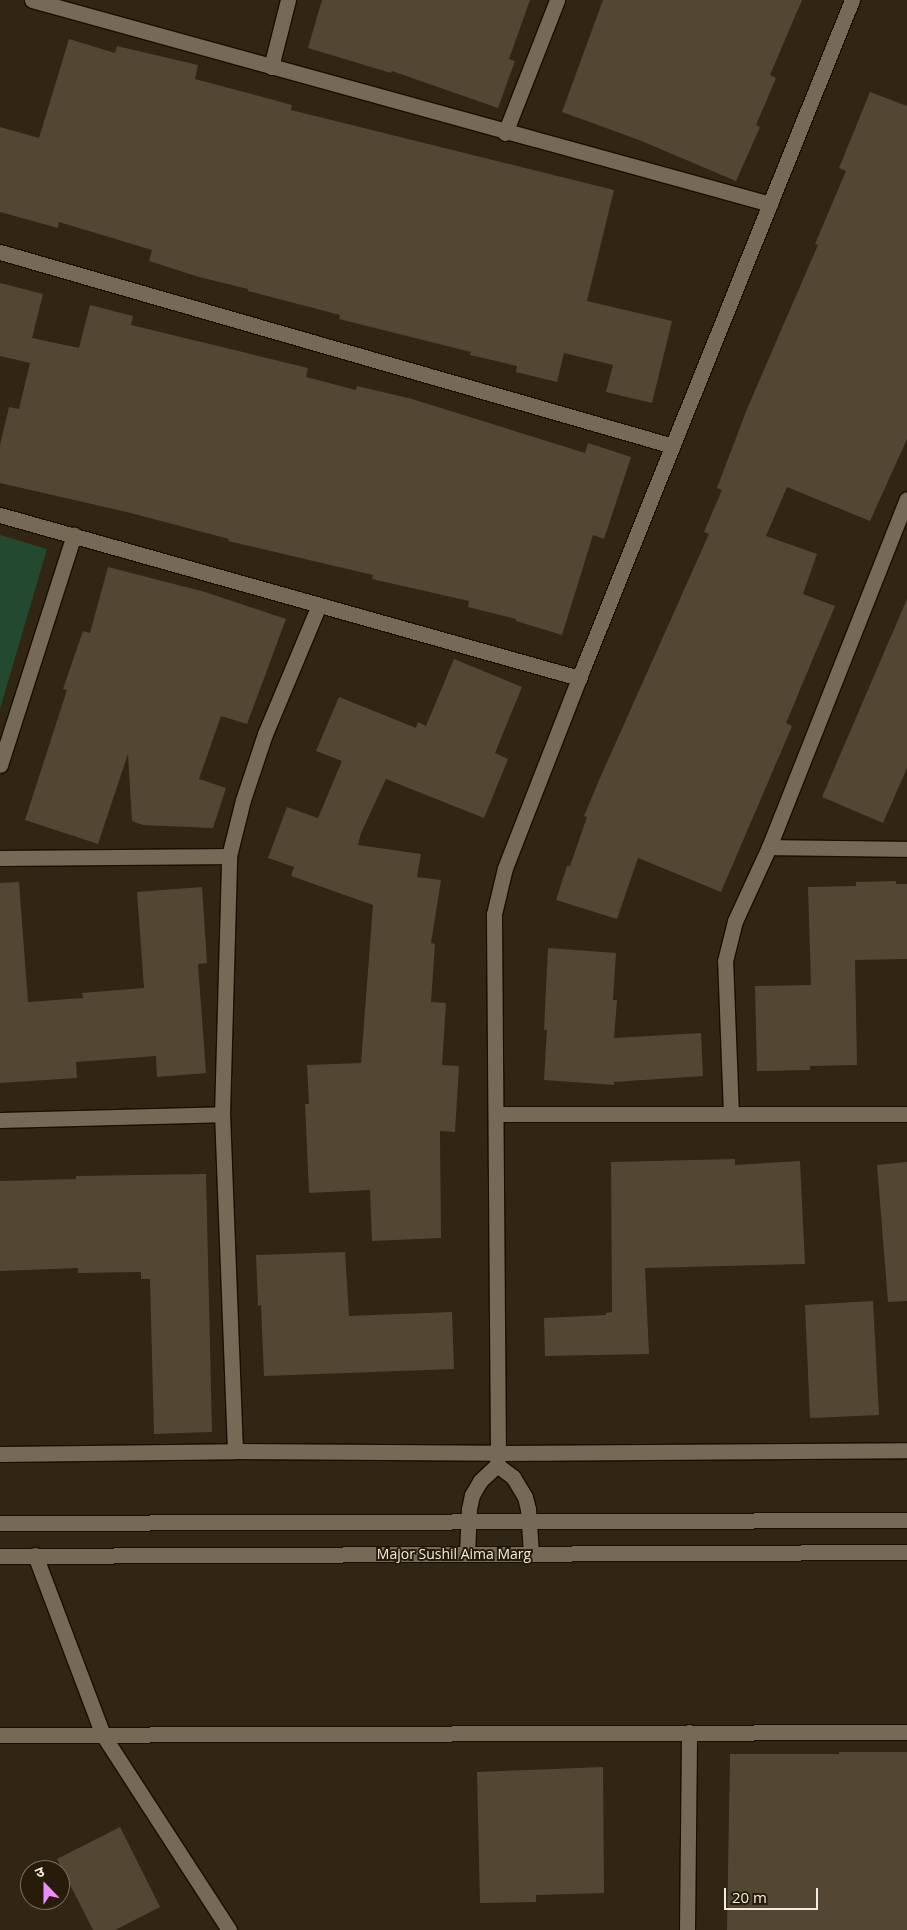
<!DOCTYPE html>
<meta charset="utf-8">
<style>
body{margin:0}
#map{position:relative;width:907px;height:1930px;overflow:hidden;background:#312513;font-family:"Open Sans","Noto Sans Devanagari",sans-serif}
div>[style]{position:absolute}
.green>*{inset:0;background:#234a31}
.building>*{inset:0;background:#534734}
.roads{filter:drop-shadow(1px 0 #180e01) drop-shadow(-1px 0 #180e01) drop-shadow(0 1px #180e01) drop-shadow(0 -1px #180e01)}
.minor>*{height:15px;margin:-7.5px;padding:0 7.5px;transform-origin:7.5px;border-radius:7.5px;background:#766955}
.tertiary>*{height:15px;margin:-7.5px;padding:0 7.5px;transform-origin:7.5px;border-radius:7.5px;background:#766955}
span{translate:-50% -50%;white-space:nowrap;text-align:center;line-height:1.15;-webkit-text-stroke:4px #271c0a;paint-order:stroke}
.street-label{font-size:14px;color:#f3ece0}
.north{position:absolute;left:20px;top:1860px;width:50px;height:50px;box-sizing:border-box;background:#271c0a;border:1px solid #796f60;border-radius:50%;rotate:338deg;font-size:14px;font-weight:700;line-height:20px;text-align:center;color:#f3ece0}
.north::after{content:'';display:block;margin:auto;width:18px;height:22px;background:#ea8dfd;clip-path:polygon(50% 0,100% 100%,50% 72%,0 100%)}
.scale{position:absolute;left:724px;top:1888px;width:94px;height:22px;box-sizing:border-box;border:2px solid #f3ece0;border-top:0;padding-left:6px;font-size:15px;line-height:18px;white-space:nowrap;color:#f3ece0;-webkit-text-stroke:4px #271c0a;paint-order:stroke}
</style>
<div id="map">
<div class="green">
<div style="clip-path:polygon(0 535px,47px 549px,0 709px)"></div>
</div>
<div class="building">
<div style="clip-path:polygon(322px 0,530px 0,509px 59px,515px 61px,498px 108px,392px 71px,391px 73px,308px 48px)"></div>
<div style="clip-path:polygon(603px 0,802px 0,770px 75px,776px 78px,756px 125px,760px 127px,736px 181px,639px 140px,562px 112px)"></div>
<div style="clip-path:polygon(69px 39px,115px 53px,117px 46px,198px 65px,195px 79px,292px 105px,291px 110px,614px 190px,587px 301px,672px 321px,652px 403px,606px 392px,613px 365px,564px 353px,557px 382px,516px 372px,517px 366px,470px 355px,471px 352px,339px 319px,340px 315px,248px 291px,248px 289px,199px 277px,149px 261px,152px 250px,59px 222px,58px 228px,0 212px,0 127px,39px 138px)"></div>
<div style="clip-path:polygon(870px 92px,907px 106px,907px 439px,870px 521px,787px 487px,766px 536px,817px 554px,803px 594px,835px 606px,786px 723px,792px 726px,721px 892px,638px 858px,617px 919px,556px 900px,567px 866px,570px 866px,587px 817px,584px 816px,600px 778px,709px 534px,704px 532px,722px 490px,717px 488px,747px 409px,818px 245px,815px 244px,846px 171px,839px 168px)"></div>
<div style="clip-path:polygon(0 283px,43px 294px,32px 338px,79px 348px,90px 305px,133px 316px,131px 325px,308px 368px,306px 377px,356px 390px,357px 386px,412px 399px,585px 453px,588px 443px,631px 457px,604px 539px,593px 535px,562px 635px,516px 621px,516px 619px,468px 607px,469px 601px,372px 579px,373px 575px,228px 541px,229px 539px,131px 513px,0 483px,0 445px,9px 407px,19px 409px,30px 363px,0 356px)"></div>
<div style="clip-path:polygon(108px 567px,205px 592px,286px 619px,247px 724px,221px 716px,199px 779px,226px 788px,213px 828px,143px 825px,132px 821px,128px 754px,98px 844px,25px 820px,67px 690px,63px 689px,83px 631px,90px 633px)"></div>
<div style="clip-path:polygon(907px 599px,907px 768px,883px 823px,822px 797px)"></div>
<div style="clip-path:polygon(454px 659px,522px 687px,495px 753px,508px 759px,484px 818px,386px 779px,361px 833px,358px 845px,421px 854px,417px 877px,441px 880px,431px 943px,435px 944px,431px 1002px,446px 1003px,442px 1065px,459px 1066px,455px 1132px,440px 1131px,441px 1238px,372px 1241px,370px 1190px,309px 1193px,305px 1104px,309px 1104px,307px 1065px,361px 1063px,373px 905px,291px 876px,294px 867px,268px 858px,287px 807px,318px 818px,342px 761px,316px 751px,339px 697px,416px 728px,418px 722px,426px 726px)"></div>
<div style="clip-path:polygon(896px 881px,896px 884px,907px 884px,907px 959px,855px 960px,857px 1065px,810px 1066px,810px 1070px,757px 1071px,755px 986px,811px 985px,808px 887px,856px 886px,856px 882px)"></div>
<div style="clip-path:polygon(19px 882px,28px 1002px,83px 998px,82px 993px,144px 988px,137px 892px,202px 887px,207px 963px,198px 964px,206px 1073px,157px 1077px,156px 1056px,76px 1062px,77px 1078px,0 1083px,0 883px)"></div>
<div style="clip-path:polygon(548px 948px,616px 953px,613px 1000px,617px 1000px,614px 1038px,701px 1033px,703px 1076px,614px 1082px,614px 1085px,544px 1080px,547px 1030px,544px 1030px)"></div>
<div style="clip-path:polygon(735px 1159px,735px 1165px,800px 1161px,805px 1264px,645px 1268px,649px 1354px,545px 1356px,544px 1318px,606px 1315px,606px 1313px,612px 1312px,611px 1162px)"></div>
<div style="clip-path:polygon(907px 1162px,907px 1301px,888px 1302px,877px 1165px)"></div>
<div style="clip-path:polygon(206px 1174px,212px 1432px,154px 1434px,150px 1279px,141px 1279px,141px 1272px,78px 1273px,78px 1268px,0 1271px,0 1181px,76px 1179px,76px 1176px)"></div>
<div style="clip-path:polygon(345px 1252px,349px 1316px,452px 1312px,454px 1369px,264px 1376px,261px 1305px,258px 1306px,256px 1255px)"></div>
<div style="clip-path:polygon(873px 1301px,879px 1415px,810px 1418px,805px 1305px)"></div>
<div style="clip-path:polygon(839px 1752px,907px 1752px,907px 1930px,727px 1930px,730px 1754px,839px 1754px)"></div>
<div style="clip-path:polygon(603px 1767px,604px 1893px,536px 1895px,536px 1902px,480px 1903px,477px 1772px)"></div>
<div style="clip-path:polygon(120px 1827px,160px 1907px,115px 1930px,93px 1930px,57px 1859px)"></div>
</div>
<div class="roads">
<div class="minor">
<div style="left:32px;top:0;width:766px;rotate:15.45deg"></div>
<div style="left:271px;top:67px;width:69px;rotate:-75.8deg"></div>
<div style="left:505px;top:133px;width:143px;rotate:-68.6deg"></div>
<div style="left:0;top:252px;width:700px;rotate:16.08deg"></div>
<div style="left:0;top:515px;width:602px;rotate:15.72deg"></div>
<div style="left:0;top:765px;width:242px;rotate:-72.2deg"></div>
<div style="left:769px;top:847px;width:138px;rotate:0.8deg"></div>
<div style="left:0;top:858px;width:229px;rotate:-0.5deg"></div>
<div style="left:496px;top:1114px;width:411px"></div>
<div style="left:731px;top:1114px;width:153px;rotate:-92.2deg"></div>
<div style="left:725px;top:961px;width:41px;rotate:-76deg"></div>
<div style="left:735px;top:921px;width:81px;rotate:-65.3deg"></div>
<div style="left:769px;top:847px;width:374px;rotate:-68.4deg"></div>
<div style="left:0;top:1120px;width:222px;rotate:-1.5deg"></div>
<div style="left:235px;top:1451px;width:337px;rotate:-92.2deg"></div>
<div style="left:222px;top:1114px;width:258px;rotate:-88.4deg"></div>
<div style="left:229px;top:856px;width:58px;rotate:-76deg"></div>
<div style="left:243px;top:800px;width:70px;rotate:-71.6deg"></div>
<div style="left:265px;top:734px;width:140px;rotate:-67.3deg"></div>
<div style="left:0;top:1454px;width:235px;rotate:-0.7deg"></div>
<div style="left:235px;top:1451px;width:263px;rotate:0.4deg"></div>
<div style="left:498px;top:1453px;width:409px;rotate:-0.4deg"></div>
<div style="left:497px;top:1465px;width:20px;rotate:37deg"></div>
<div style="left:513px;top:1477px;width:23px;rotate:59deg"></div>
<div style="left:525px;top:1497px;width:12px;rotate:76deg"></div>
<div style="left:528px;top:1509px;width:44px;rotate:86.1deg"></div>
<div style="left:467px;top:1554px;width:45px;rotate:-87.5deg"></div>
<div style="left:469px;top:1509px;width:14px;rotate:-78deg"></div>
<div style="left:472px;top:1495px;width:16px;rotate:-60deg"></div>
<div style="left:480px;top:1481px;width:23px;rotate:-43deg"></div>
<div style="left:497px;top:1465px;width:12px;rotate:-85deg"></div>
<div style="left:498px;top:1453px;width:539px;rotate:-90.43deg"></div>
<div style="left:494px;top:914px;width:47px;rotate:-76.6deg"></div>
<div style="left:505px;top:868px;width:204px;rotate:-68.7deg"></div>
<div style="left:579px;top:678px;width:731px;rotate:-68.07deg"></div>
<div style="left:35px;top:1555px;width:192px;rotate:69.3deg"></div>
<div style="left:103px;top:1735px;width:232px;rotate:57.1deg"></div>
<div style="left:0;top:1735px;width:907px;rotate:-0.19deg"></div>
<div style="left:687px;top:1930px;width:198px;rotate:-89.4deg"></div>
</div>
<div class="tertiary">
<div style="left:0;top:1523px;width:907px;rotate:-0.19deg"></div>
<div style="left:0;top:1556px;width:907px;rotate:-0.25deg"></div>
</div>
</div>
<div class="street-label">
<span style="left:454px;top:1554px">Major Sushil Aima Marg</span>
</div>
<div class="north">उ</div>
<div class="scale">20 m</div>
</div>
